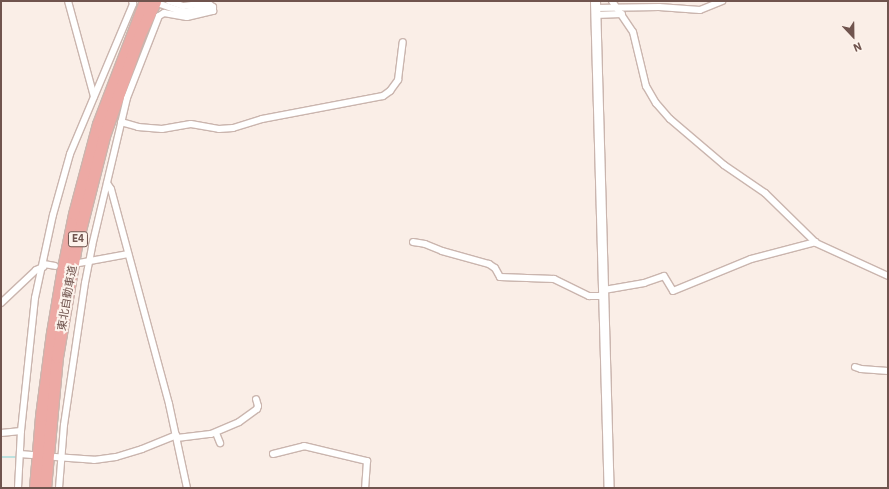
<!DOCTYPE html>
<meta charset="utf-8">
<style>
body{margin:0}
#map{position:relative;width:889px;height:489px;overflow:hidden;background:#faeee7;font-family:"IBM Plex Sans","Noto Sans JP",sans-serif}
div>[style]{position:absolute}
.stream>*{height:1.5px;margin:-0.75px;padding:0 0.75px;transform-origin:0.75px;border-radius:0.75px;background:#bde1df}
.roads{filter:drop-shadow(1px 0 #cab5ae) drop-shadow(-1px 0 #cab5ae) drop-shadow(0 1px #cab5ae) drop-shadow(0 -1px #cab5ae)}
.street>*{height:6px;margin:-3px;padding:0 3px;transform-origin:3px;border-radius:3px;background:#fff}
.secondary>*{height:9px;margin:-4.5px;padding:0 4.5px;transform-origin:4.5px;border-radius:4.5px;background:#fff}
.highway>*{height:11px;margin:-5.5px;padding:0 5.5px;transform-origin:5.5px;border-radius:5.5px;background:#eda9a4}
span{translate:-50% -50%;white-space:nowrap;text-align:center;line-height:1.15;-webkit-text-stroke:4px #fdf3ec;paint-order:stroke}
.shield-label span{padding:1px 3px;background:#fdf3ec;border:1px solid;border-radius:3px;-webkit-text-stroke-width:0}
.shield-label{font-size:10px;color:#70544e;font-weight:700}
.street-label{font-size:11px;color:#70544e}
.frame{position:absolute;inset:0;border:2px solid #70544e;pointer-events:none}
.north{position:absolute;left:833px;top:16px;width:40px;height:40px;-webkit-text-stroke:3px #fdf3ec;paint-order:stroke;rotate:158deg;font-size:11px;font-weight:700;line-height:16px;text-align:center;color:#70544e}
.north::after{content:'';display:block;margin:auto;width:14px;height:18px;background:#70544e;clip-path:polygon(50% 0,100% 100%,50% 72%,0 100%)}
</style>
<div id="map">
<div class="stream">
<div style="left:1px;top:457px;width:15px"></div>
</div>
<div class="roads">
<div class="street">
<div style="left:68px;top:1px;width:99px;rotate:74.8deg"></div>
<div style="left:612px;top:1px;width:37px;rotate:56deg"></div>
<div style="left:633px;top:32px;width:56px;rotate:76.5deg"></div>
<div style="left:646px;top:86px;width:20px;rotate:60deg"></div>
<div style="left:656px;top:103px;width:21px;rotate:49deg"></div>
<div style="left:670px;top:119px;width:71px;rotate:40.4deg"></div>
<div style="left:724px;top:165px;width:50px;rotate:34.3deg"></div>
<div style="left:765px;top:193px;width:71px;rotate:44.4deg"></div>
<div style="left:816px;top:243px;width:79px;rotate:24.6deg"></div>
<div style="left:160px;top:4px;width:24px;rotate:19deg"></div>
<div style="left:183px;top:12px;width:30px;rotate:-9deg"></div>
<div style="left:595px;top:8px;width:64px;rotate:-0.9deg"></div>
<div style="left:659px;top:7px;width:41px;rotate:4.2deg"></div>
<div style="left:700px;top:10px;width:24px;rotate:-22deg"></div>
<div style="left:595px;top:15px;width:27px;rotate:-2deg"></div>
<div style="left:121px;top:122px;width:18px;rotate:16deg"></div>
<div style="left:138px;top:127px;width:24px;rotate:5deg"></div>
<div style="left:162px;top:129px;width:29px;rotate:-10deg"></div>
<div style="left:191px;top:124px;width:28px;rotate:10deg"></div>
<div style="left:219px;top:129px;width:14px;rotate:-4deg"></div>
<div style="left:233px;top:128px;width:30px;rotate:-17deg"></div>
<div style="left:262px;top:119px;width:123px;rotate:-10.8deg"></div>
<div style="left:383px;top:96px;width:9px;rotate:-36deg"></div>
<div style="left:390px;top:91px;width:14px;rotate:-54deg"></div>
<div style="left:398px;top:80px;width:38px;rotate:-83deg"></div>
<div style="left:107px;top:183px;width:7px;rotate:56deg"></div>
<div style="left:111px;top:189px;width:223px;rotate:74.9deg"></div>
<div style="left:169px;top:404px;width:86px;rotate:77.9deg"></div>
<div style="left:413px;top:242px;width:12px;rotate:9deg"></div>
<div style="left:425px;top:244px;width:18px;rotate:22deg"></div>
<div style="left:442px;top:251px;width:49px;rotate:15.5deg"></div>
<div style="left:489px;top:264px;width:7px;rotate:34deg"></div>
<div style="left:495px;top:268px;width:10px;rotate:61deg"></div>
<div style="left:500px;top:277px;width:54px;rotate:2.1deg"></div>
<div style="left:554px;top:279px;width:39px;rotate:26deg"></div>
<div style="left:589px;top:296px;width:15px"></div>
<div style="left:79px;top:263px;width:50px;rotate:-10.4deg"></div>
<div style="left:44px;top:264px;width:11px;rotate:10deg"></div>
<div style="left:604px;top:290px;width:41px;rotate:-9.9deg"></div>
<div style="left:644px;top:283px;width:21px;rotate:-19deg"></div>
<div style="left:664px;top:276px;width:17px;rotate:59deg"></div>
<div style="left:673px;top:291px;width:84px;rotate:-22.3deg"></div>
<div style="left:751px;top:259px;width:67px;rotate:-14.7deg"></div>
<div style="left:1px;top:303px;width:48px;rotate:-43.3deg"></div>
<div style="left:36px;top:270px;width:8px;rotate:-23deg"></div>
<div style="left:855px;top:367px;width:6px;rotate:18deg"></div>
<div style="left:861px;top:369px;width:27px;rotate:4deg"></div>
<div style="left:1px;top:433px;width:20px;rotate:-6deg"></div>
<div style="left:216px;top:433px;width:11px;rotate:68deg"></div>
<div style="left:177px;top:438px;width:34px;rotate:-7deg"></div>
<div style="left:211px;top:434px;width:30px;rotate:-23deg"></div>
<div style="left:239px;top:422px;width:22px;rotate:-36deg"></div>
<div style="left:257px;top:409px;width:3px;rotate:-72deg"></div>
<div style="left:258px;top:406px;width:7px;rotate:-106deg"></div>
<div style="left:20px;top:454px;width:12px;rotate:5deg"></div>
<div style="left:273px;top:454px;width:32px;rotate:-14deg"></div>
<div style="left:304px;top:446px;width:65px;rotate:13.4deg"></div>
<div style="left:367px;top:461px;width:27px;rotate:94deg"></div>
<div style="left:55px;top:457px;width:39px;rotate:4deg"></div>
<div style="left:94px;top:460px;width:22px;rotate:-8deg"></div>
<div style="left:116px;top:457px;width:27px;rotate:-17deg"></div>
<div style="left:142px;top:449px;width:37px;rotate:-22deg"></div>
<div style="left:18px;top:488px;width:57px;rotate:-87deg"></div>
<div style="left:21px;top:431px;width:134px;rotate:-84deg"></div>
<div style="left:35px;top:298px;width:85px;rotate:-77.8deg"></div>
<div style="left:53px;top:215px;width:63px;rotate:-74.4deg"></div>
<div style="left:70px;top:154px;width:163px;rotate:-67.2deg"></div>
<div style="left:133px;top:4px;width:3px;rotate:-108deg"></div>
<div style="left:59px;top:488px;width:63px;rotate:-85.5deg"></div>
<div style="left:64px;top:425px;width:144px;rotate:-81.6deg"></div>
<div style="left:85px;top:283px;width:38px;rotate:-79deg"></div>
<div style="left:92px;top:246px;width:152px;rotate:-76.7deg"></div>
<div style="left:127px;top:98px;width:88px;rotate:-68.7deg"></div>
<div style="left:159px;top:16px;width:6px;rotate:-31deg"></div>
<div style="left:164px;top:13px;width:23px;rotate:10deg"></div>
<div style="left:187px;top:17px;width:27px;rotate:-13deg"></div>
<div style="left:213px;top:11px;width:4px;rotate:-90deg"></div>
<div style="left:213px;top:7px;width:6px;rotate:-141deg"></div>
<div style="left:208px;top:3px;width:25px;rotate:173deg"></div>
<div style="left:183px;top:6px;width:15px;rotate:-160deg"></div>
</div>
<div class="secondary">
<div style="left:595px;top:1px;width:487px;rotate:88.4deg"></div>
</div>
<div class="highway">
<div style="left:35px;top:488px;width:72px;rotate:-85.2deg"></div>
<div style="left:41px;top:416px;width:84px;rotate:-82.5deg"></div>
<div style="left:52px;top:333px;width:61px;rotate:-80.5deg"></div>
<div style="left:62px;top:273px;width:60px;rotate:-78.5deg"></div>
<div style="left:74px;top:214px;width:93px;rotate:-75.1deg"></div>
<div style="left:98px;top:124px;width:132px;rotate:-69.1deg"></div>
<div style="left:45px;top:488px;width:132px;rotate:-84.8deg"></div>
<div style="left:57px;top:357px;width:113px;rotate:-80.3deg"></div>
<div style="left:76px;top:246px;width:114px;rotate:-75.7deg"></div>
<div style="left:104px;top:136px;width:106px;rotate:-70.7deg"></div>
<div style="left:139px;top:36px;width:38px;rotate:-65deg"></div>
</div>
</div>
<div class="shield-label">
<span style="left:78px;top:239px">E4</span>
</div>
<div class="street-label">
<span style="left:67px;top:298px;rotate:-80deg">東北自動車道</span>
</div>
<div class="frame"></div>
<div class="north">N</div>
</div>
